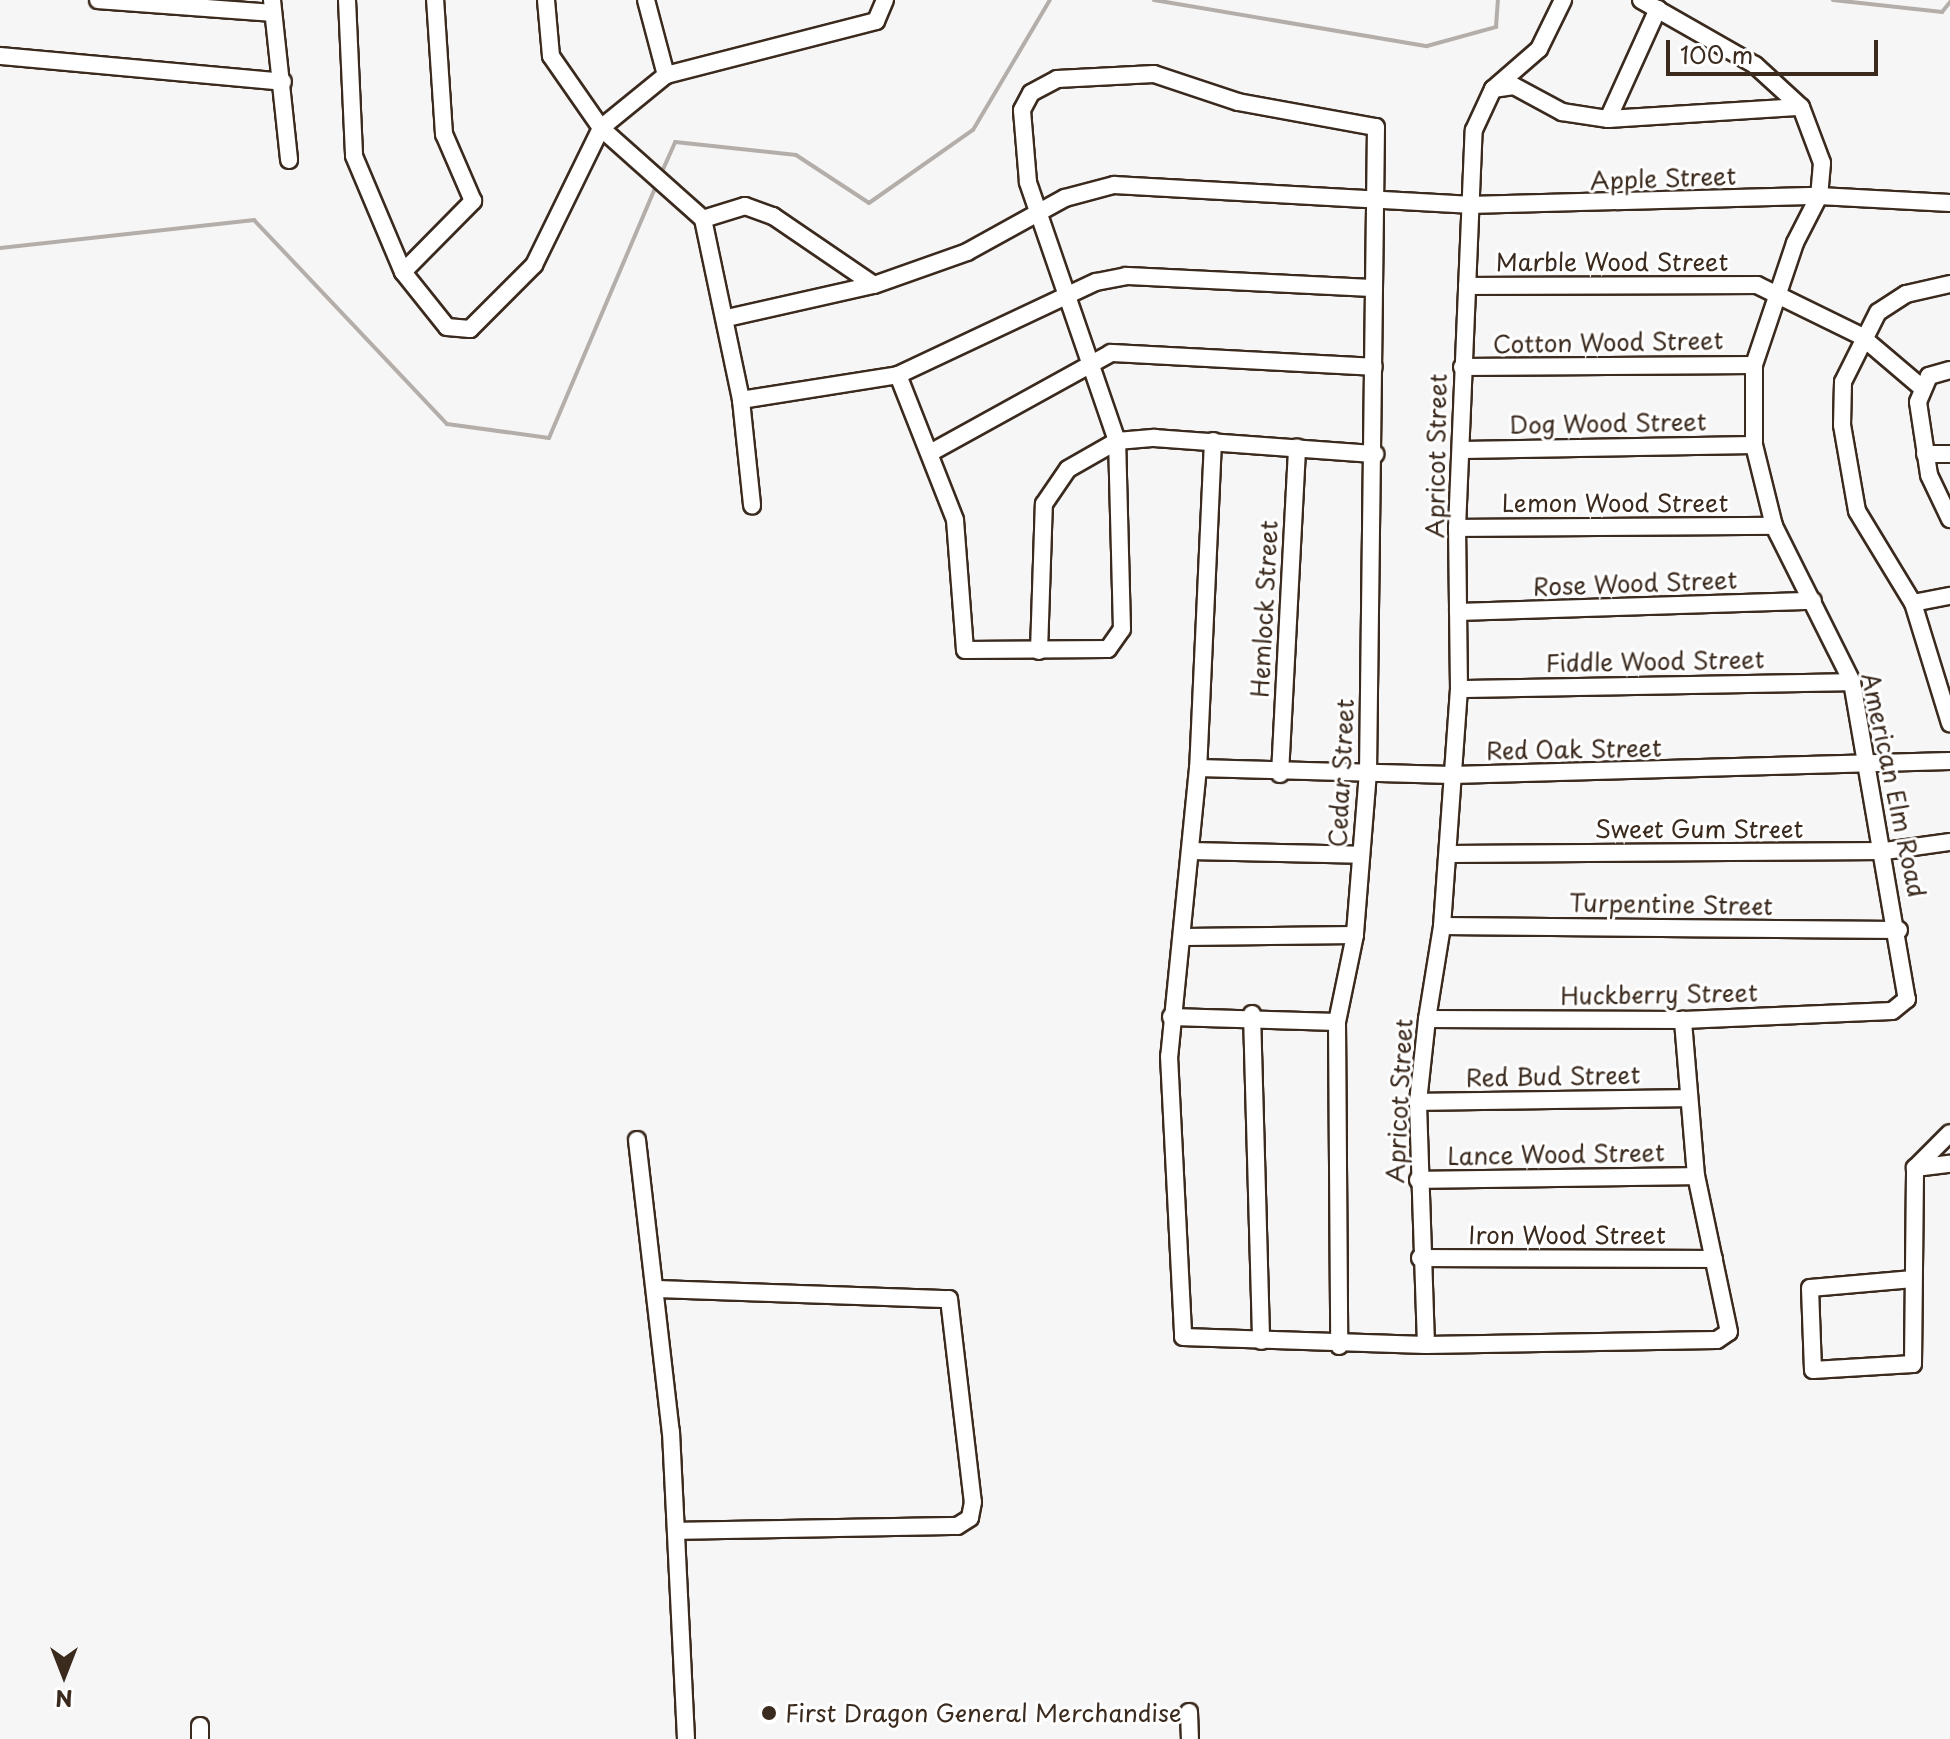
<!DOCTYPE html>
<style>
body{margin:0}
#map{position:relative;width:1950px;height:1739px;overflow:hidden;background:#f7f6f6;font-family:"Playpen Sans",sans-serif}
div>[style]{position:absolute}
.stream>*{height:4px;margin:-2px;padding:0 2px;transform-origin:2px;border-radius:2px;background:#b4aeaa}
.roads{filter:drop-shadow(2px 0 #3b2a1e) drop-shadow(-2px 0 #3b2a1e) drop-shadow(0 2px #3b2a1e) drop-shadow(0 -2px #3b2a1e)}
.street>*{height:16px;margin:-8px;padding:0 8px;transform-origin:8px;border-radius:8px;background:#fff}
.dots>*{width:22px;height:22px;translate:-50% -50%;box-sizing:border-box;border:4px solid #fff;border-radius:50%}
span{translate:-50% -50%;white-space:nowrap;text-align:center;line-height:1.15;-webkit-text-stroke:6px #fff;paint-order:stroke}
.street-label{font-size:24px;color:#3b2a1e}
.poi-label{font-size:24px;color:#3b2a1e}
.left{translate:0 -50%;text-align:left}
.north{position:absolute;left:24px;top:1635px;width:80px;height:80px;-webkit-text-stroke:6px #fff;paint-order:stroke;rotate:180deg;font-size:22px;font-weight:700;line-height:32px;text-align:center;color:#3b2a1e}
.north::after{content:'';display:block;margin:auto;width:28px;height:36px;background:#3b2a1e;clip-path:polygon(50% 0,100% 100%,50% 72%,0 100%)}
.scale{position:absolute;left:1666px;top:40px;width:212px;height:36px;box-sizing:border-box;border:4px solid #3b2a1e;border-top:0;padding-left:10px;font-size:24px;line-height:28px;white-space:nowrap;color:#3b2a1e;-webkit-text-stroke:6px #fff;paint-order:stroke}
</style>
<div id="map">
<div class="stream">
<div style="left:1154px;top:0;width:277px;rotate:9.6deg"></div>
<div style="left:1427px;top:46px;width:72px;rotate:-15.4deg"></div>
<div style="left:1496px;top:27px;width:27px;rotate:-86deg"></div>
<div style="left:1833px;top:0;width:110px;rotate:6.3deg"></div>
<div style="left:1942px;top:12px;width:13px;rotate:-51deg"></div>
<div style="left:661px;top:174px;width:35px;rotate:-66deg"></div>
<div style="left:675px;top:142px;width:122px;rotate:6.1deg"></div>
<div style="left:796px;top:155px;width:87px;rotate:33.3deg"></div>
<div style="left:869px;top:203px;width:127px;rotate:-35.1deg"></div>
<div style="left:973px;top:130px;width:151px;rotate:-59.4deg"></div>
<div style="left:0;top:248px;width:256px;rotate:-6.3deg"></div>
<div style="left:254px;top:220px;width:281px;rotate:46.6deg"></div>
<div style="left:447px;top:424px;width:103px;rotate:7.8deg"></div>
<div style="left:549px;top:438px;width:274px;rotate:-67deg"></div>
</div>
<div class="roads">
<div class="street">
<div style="left:98px;top:0;width:175px;rotate:4.2deg"></div>
<div style="left:272px;top:0;width:161px;rotate:83.9deg"></div>
<div style="left:347px;top:0;width:156px;rotate:87.4deg"></div>
<div style="left:354px;top:156px;width:126px;rotate:67.1deg"></div>
<div style="left:403px;top:272px;width:70px;rotate:51.3deg"></div>
<div style="left:447px;top:327px;width:23px;rotate:5deg"></div>
<div style="left:470px;top:329px;width:91px;rotate:-45deg"></div>
<div style="left:534px;top:265px;width:153px;rotate:-63.9deg"></div>
<div style="left:601px;top:128px;width:84px;rotate:-39.2deg"></div>
<div style="left:666px;top:75px;width:217px;rotate:-14.4deg"></div>
<div style="left:876px;top:21px;width:23px;rotate:-67deg"></div>
<div style="left:546px;top:0;width:56px;rotate:84.9deg"></div>
<div style="left:551px;top:56px;width:88px;rotate:55.2deg"></div>
<div style="left:601px;top:128px;width:137px;rotate:41.7deg"></div>
<div style="left:703px;top:219px;width:185px;rotate:78.1deg"></div>
<div style="left:741px;top:400px;width:106px;rotate:84deg"></div>
<div style="left:646px;top:0;width:78px;rotate:75.1deg"></div>
<div style="left:1641px;top:0;width:131px;rotate:29.7deg"></div>
<div style="left:1755px;top:65px;width:62px;rotate:42.4deg"></div>
<div style="left:0;top:56px;width:284px;rotate:5.2deg"></div>
<div style="left:1493px;top:89px;width:61px;rotate:-41deg"></div>
<div style="left:1539px;top:49px;width:55px;rotate:-63.9deg"></div>
<div style="left:1608px;top:119px;width:121px;rotate:-65.6deg"></div>
<div style="left:703px;top:219px;width:44px;rotate:-17.2deg"></div>
<div style="left:745px;top:206px;width:30px;rotate:20deg"></div>
<div style="left:773px;top:216px;width:122px;rotate:34.3deg"></div>
<div style="left:403px;top:272px;width:100px;rotate:-45.4deg"></div>
<div style="left:473px;top:201px;width:73px;rotate:-113.4deg"></div>
<div style="left:444px;top:134px;width:134px;rotate:-93.8deg"></div>
<div style="left:1950px;top:284px;width:45px;rotate:167.2deg"></div>
<div style="left:1906px;top:294px;width:33px;rotate:147deg"></div>
<div style="left:1878px;top:312px;width:78px;rotate:116.6deg"></div>
<div style="left:1843px;top:382px;width:43px;rotate:91.3deg"></div>
<div style="left:1842px;top:425px;width:87px;rotate:80.1deg"></div>
<div style="left:1857px;top:511px;width:108px;rotate:58.7deg"></div>
<div style="left:1913px;top:603px;width:126px;rotate:72.9deg"></div>
<div style="left:1467px;top:286px;width:290px;rotate:-0.2deg"></div>
<div style="left:1757px;top:285px;width:116px;rotate:26.1deg"></div>
<div style="left:1861px;top:336px;width:79px;rotate:40.4deg"></div>
<div style="left:727px;top:318px;width:151px;rotate:-12.7deg"></div>
<div style="left:874px;top:285px;width:99px;rotate:-19.5deg"></div>
<div style="left:967px;top:252px;width:112px;rotate:-28.9deg"></div>
<div style="left:1065px;top:198px;width:51px;rotate:-14.9deg"></div>
<div style="left:1114px;top:185px;width:355px;rotate:3.2deg"></div>
<div style="left:1468px;top:205px;width:351px;rotate:-1.5deg"></div>
<div style="left:1819px;top:196px;width:131px;rotate:3.1deg"></div>
<div style="left:1462px;top:367px;width:292px;rotate:-0.4deg"></div>
<div style="left:1950px;top:370px;width:22px;rotate:164deg"></div>
<div style="left:1929px;top:376px;width:28px;rotate:113deg"></div>
<div style="left:1918px;top:402px;width:74px;rotate:81.4deg"></div>
<div style="left:1929px;top:475px;width:49px;rotate:64.5deg"></div>
<div style="left:898px;top:375px;width:156px;rotate:68.5deg"></div>
<div style="left:955px;top:520px;width:130px;rotate:85.6deg"></div>
<div style="left:965px;top:650px;width:143px;rotate:-0.4deg"></div>
<div style="left:1108px;top:649px;width:24px;rotate:-55deg"></div>
<div style="left:1122px;top:629px;width:188px;rotate:-91.5deg"></div>
<div style="left:1117px;top:441px;width:274px;rotate:-109deg"></div>
<div style="left:1028px;top:182px;width:72px;rotate:-94.8deg"></div>
<div style="left:1022px;top:110px;width:19px;rotate:-62deg"></div>
<div style="left:1031px;top:93px;width:30px;rotate:-28deg"></div>
<div style="left:1057px;top:79px;width:97px;rotate:-3deg"></div>
<div style="left:1154px;top:74px;width:89px;rotate:18.4deg"></div>
<div style="left:1238px;top:102px;width:140px;rotate:10.3deg"></div>
<div style="left:1376px;top:127px;width:645px;rotate:90.71deg"></div>
<div style="left:1368px;top:772px;width:164px;rotate:94.6deg"></div>
<div style="left:1355px;top:935px;width:89px;rotate:101.7deg"></div>
<div style="left:1337px;top:1022px;width:324px;rotate:89.6deg"></div>
<div style="left:741px;top:400px;width:159px;rotate:-9deg"></div>
<div style="left:898px;top:375px;width:219px;rotate:-25.2deg"></div>
<div style="left:1096px;top:282px;width:31px;rotate:-11deg"></div>
<div style="left:1126px;top:276px;width:248px;rotate:2.8deg"></div>
<div style="left:1213px;top:441px;width:327px;rotate:92.6deg"></div>
<div style="left:1198px;top:768px;width:289px;rotate:95.7deg"></div>
<div style="left:1169px;top:1056px;width:281px;rotate:87.1deg"></div>
<div style="left:1183px;top:1337px;width:243px;rotate:1.9deg"></div>
<div style="left:1426px;top:1345px;width:291px;rotate:-1deg"></div>
<div style="left:1717px;top:1340px;width:14px;rotate:-34deg"></div>
<div style="left:1729px;top:1332px;width:159px;rotate:-101.9deg"></div>
<div style="left:1696px;top:1176px;width:157px;rotate:-94.8deg"></div>
<div style="left:1462px;top:450px;width:292px;rotate:-1deg"></div>
<div style="left:930px;top:453px;width:207px;rotate:-28.9deg"></div>
<div style="left:1111px;top:353px;width:263px;rotate:3deg"></div>
<div style="left:1925px;top:454px;width:25px"></div>
<div style="left:1457px;top:528px;width:317px;rotate:-0.4deg"></div>
<div style="left:1913px;top:603px;width:38px;rotate:-11deg"></div>
<div style="left:1458px;top:612px;width:355px;rotate:-1.8deg"></div>
<div style="left:1039px;top:651px;width:147px;rotate:-88.1deg"></div>
<div style="left:1044px;top:504px;width:42px;rotate:-55.6deg"></div>
<div style="left:1068px;top:469px;width:56px;rotate:-29.7deg"></div>
<div style="left:1117px;top:441px;width:38px;rotate:-5deg"></div>
<div style="left:1155px;top:438px;width:221px;rotate:4.2deg"></div>
<div style="left:1459px;top:689px;width:393px;rotate:-1deg"></div>
<div style="left:1198px;top:768px;width:254px;rotate:1.6deg"></div>
<div style="left:1452px;top:775px;width:498px;rotate:-1.6deg"></div>
<div style="left:1280px;top:774px;width:327px;rotate:-87deg"></div>
<div style="left:1190px;top:851px;width:170px;rotate:1.3deg"></div>
<div style="left:1449px;top:854px;width:436px;rotate:-0.4deg"></div>
<div style="left:1885px;top:851px;width:66px;rotate:-7.9deg"></div>
<div style="left:1442px;top:926px;width:457px;rotate:0.5deg"></div>
<div style="left:1185px;top:937px;width:170px;rotate:-0.7deg"></div>
<div style="left:1252px;top:1014px;width:327px;rotate:88.4deg"></div>
<div style="left:1171px;top:1017px;width:166px;rotate:1.7deg"></div>
<div style="left:1418px;top:1102px;width:271px;rotate:-0.8deg"></div>
<div style="left:637px;top:1140px;width:294px;rotate:83.4deg"></div>
<div style="left:671px;top:1432px;width:307px;rotate:87.2deg"></div>
<div style="left:1915px;top:1168px;width:35px;rotate:-7deg"></div>
<div style="left:1418px;top:1180px;width:278px;rotate:-0.8deg"></div>
<div style="left:1420px;top:1258px;width:294px;rotate:0.2deg"></div>
<div style="left:1913px;top:1279px;width:103px;rotate:175deg"></div>
<div style="left:1810px;top:1288px;width:82px;rotate:87.9deg"></div>
<div style="left:1813px;top:1370px;width:100px;rotate:-3.4deg"></div>
<div style="left:1913px;top:1364px;width:196px;rotate:-89.4deg"></div>
<div style="left:1915px;top:1168px;width:49px;rotate:-45deg"></div>
<div style="left:658px;top:1289px;width:291px;rotate:2deg"></div>
<div style="left:949px;top:1299px;width:204px;rotate:83.3deg"></div>
<div style="left:973px;top:1502px;width:16px;rotate:101deg"></div>
<div style="left:970px;top:1518px;width:15px;rotate:148deg"></div>
<div style="left:957px;top:1526px;width:280px;rotate:179deg"></div>
<div style="left:1426px;top:1345px;width:243px;rotate:-91.9deg"></div>
<div style="left:1418px;top:1102px;width:83px;rotate:-83.8deg"></div>
<div style="left:1427px;top:1019px;width:94px;rotate:-80.8deg"></div>
<div style="left:1442px;top:926px;width:238px;rotate:-85.9deg"></div>
<div style="left:1459px;top:689px;width:161px;rotate:-90.7deg"></div>
<div style="left:1457px;top:528px;width:398px;rotate:-87.6deg"></div>
<div style="left:1474px;top:130px;width:45px;rotate:-65.1deg"></div>
<div style="left:1493px;top:89px;width:21px;rotate:-8deg"></div>
<div style="left:1514px;top:86px;width:55px;rotate:28.4deg"></div>
<div style="left:1562px;top:112px;width:47px;rotate:8.7deg"></div>
<div style="left:1608px;top:119px;width:193px;rotate:-3.6deg"></div>
<div style="left:1801px;top:107px;width:60px;rotate:69.4deg"></div>
<div style="left:1822px;top:163px;width:33px;rotate:95deg"></div>
<div style="left:1819px;top:196px;width:53px;rotate:117.1deg"></div>
<div style="left:1795px;top:243px;width:129px;rotate:108.6deg"></div>
<div style="left:1754px;top:365px;width:80px;rotate:90deg"></div>
<div style="left:1754px;top:445px;width:83px;rotate:76.1deg"></div>
<div style="left:1774px;top:526px;width:174px;rotate:63.4deg"></div>
<div style="left:1852px;top:682px;width:322px;rotate:80.2deg"></div>
<div style="left:1907px;top:999px;width:19px;rotate:141deg"></div>
<div style="left:1892px;top:1011px;width:209px;rotate:177.5deg"></div>
<div style="left:1683px;top:1020px;width:256px;rotate:-179.8deg"></div>
<div style="left:1189px;top:1712px;width:27px;rotate:88deg"></div>
<div style="left:200px;top:1726px;width:13px;rotate:90deg"></div>
</div>
</div>
<div class="dots">
<div style="left:769px;top:1713px;background:#3b2a1e"></div>
</div>
<div class="street-label">
<span style="left:1663px;top:178px;rotate:-2deg">Apple Street</span>
<span style="left:1612px;top:262px">Marble Wood Street</span>
<span style="left:1608px;top:342px;rotate:-1deg">Cotton Wood Street</span>
<span style="left:1608px;top:423px;rotate:-1deg">Dog Wood Street</span>
<span style="left:1436px;top:456px;rotate:-89deg">Apricot Street</span>
<span style="left:1615px;top:503px">Lemon Wood Street</span>
<span style="left:1635px;top:583px;rotate:-2deg">Rose Wood Street</span>
<span style="left:1264px;top:609px;rotate:-87deg">Hemlock Street</span>
<span style="left:1655px;top:661px;rotate:-1deg">Fiddle Wood Street</span>
<span style="left:1574px;top:749px;rotate:-1deg">Red Oak Street</span>
<span style="left:1341px;top:773px;rotate:-87deg">Cedar Street</span>
<span style="left:1894px;top:785px;rotate:78deg">American Elm Road</span>
<span style="left:1699px;top:829px">Sweet Gum Street</span>
<span style="left:1671px;top:904px;rotate:1deg">Turpentine Street</span>
<span style="left:1659px;top:994px;rotate:-1deg">Huckberry Street</span>
<span style="left:1553px;top:1076px;rotate:-1deg">Red Bud Street</span>
<span style="left:1399px;top:1101px;rotate:-87deg">Apricot Street</span>
<span style="left:1556px;top:1154px;rotate:-1deg">Lance Wood Street</span>
<span style="left:1567px;top:1235px">Iron Wood Street</span>
</div>
<div class="poi-label">
<span class="left" style="left:785px;top:1713px">First Dragon General Merchandise</span>
</div>
<div class="north">N</div>
<div class="scale">100 m</div>
</div>
